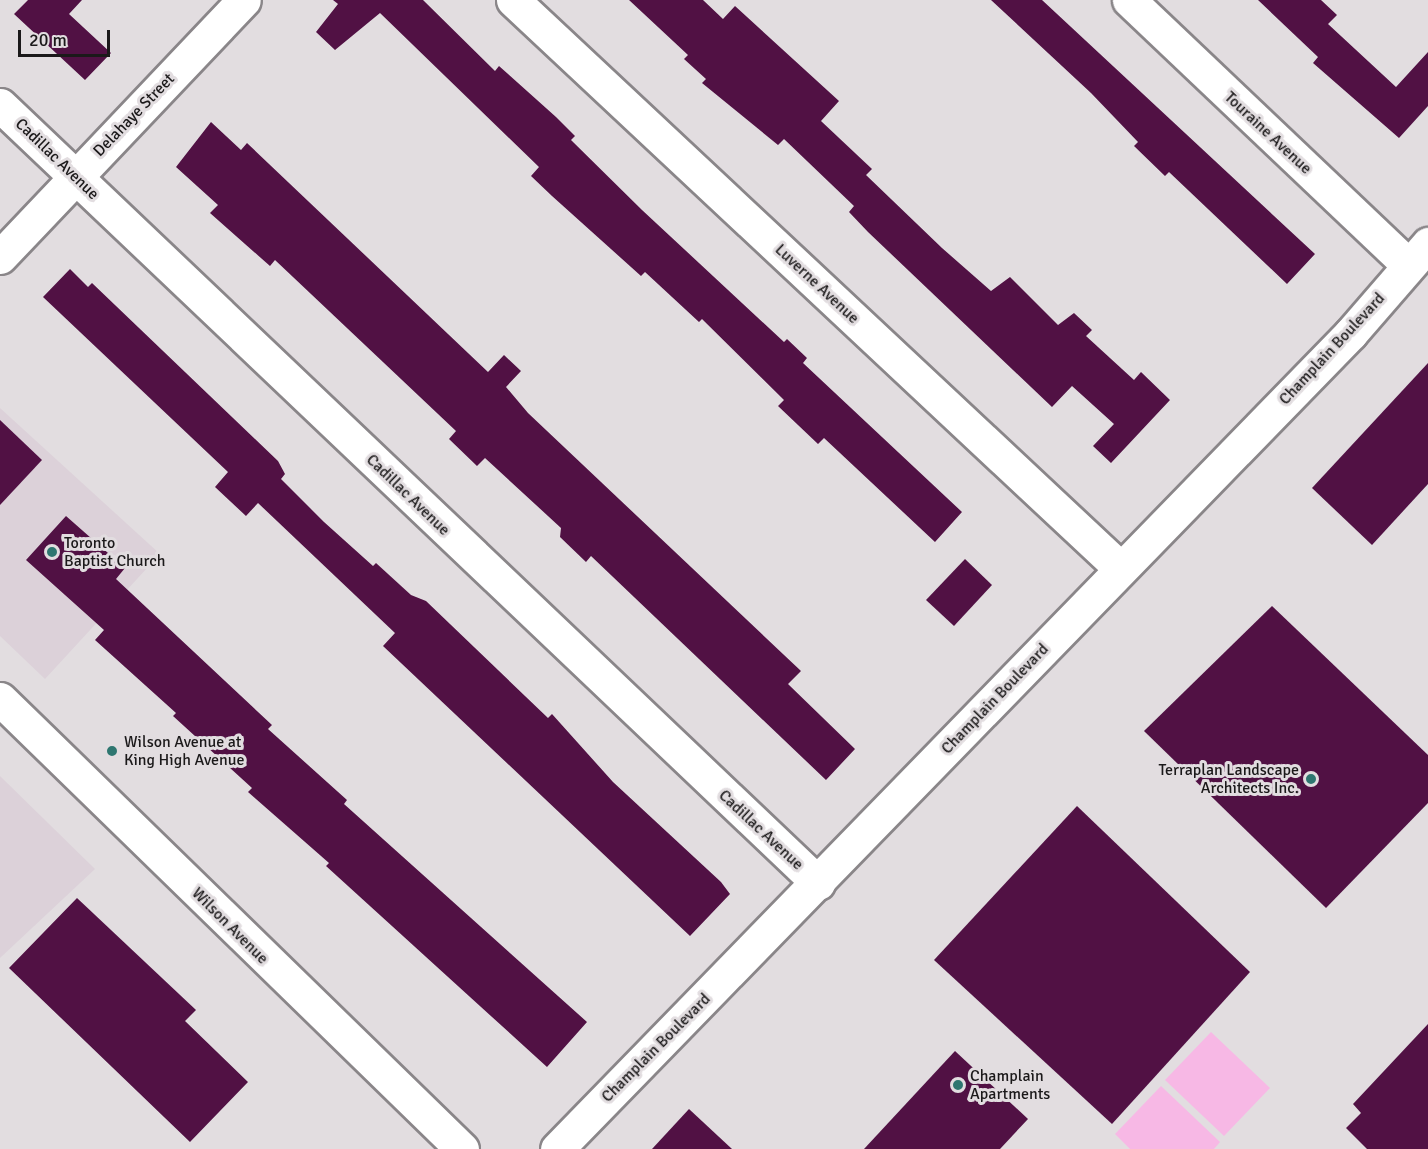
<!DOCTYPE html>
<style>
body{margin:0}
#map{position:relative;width:1428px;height:1149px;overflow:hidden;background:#e2dde0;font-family:Signika,sans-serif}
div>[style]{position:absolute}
.built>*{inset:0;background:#dcd1d9}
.green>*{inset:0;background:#f7b8e5}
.building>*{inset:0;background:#511144}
.roads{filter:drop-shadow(2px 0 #8a8689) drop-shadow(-2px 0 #8a8689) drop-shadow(0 2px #8a8689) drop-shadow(0 -2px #8a8689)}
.street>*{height:33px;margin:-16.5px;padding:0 16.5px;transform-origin:16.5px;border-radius:16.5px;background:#fff}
.secondary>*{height:33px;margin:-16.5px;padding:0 16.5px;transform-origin:16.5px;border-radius:16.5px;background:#fff}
.dots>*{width:16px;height:16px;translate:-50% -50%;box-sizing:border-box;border:3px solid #e2dde0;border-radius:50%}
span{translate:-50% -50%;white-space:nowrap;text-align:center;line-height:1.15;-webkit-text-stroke:6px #e2dde0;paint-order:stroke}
.street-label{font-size:16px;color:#1b191a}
.poi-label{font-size:16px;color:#1b191a}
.left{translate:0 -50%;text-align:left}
.right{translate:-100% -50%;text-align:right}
.scale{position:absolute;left:18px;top:30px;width:92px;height:27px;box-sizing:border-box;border:3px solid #1b191a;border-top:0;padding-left:8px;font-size:18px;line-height:21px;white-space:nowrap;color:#1b191a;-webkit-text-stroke:4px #e2dde0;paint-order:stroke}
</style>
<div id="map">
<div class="built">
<div style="clip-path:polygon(0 408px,160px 554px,45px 679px,0 636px)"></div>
<div style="clip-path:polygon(0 776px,95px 869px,0 958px)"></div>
</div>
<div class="green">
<div style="clip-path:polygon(1211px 1032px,1270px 1088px,1224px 1136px,1165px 1080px)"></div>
<div style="clip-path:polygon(1161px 1086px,1220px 1142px,1214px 1149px,1130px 1149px,1115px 1134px)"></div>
</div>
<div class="building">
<div style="clip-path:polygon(28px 0,82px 0,69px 14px,111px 53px,85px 80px,14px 14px)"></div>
<div style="clip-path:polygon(333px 0,423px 0,495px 71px,499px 66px,556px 117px,575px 136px,571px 140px,642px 210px,784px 342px,787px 339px,807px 358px,803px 363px,962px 512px,935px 542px,824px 438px,818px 444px,778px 406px,784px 400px,702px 319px,699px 322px,645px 272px,641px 276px,552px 196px,531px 176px,539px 167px,380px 13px,335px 50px,316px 32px,338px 4px)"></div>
<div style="clip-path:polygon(629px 0,703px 0,723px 19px,735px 6px,839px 101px,821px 121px,872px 169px,866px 175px,942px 248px,991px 291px,1010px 277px,1058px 325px,1074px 313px,1092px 330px,1086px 336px,1134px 380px,1141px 372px,1170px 400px,1111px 463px,1093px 446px,1114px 424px,1072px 386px,1052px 407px,868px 232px,849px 212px,854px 206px,784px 139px,778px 145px,702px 83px,706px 79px,684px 59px,688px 55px)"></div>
<div style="clip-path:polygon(991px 0,1042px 0,1315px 254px,1287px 284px,1169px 172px,1165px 176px,1134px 146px,1138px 142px,1091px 93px)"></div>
<div style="clip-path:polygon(1258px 0,1321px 0,1337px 15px,1328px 24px,1396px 87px,1428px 52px,1428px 106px,1399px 138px,1313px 63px,1318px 57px)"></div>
<div style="clip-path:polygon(211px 122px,241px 150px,247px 143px,488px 372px,504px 355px,521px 371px,506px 387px,528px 413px,801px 671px,788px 684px,855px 749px,826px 780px,591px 556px,586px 562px,560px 537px,561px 528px,485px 458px,477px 466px,449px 439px,456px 431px,275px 260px,270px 266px,210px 213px,218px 205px,176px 167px)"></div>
<div style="clip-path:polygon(70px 269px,88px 287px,92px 283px,278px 461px,285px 474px,281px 479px,324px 522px,373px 566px,376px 563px,411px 595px,426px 601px,548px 718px,552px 714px,613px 782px,721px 882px,730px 894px,690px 936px,383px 646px,395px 633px,258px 503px,246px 516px,215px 487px,228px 472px,43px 297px)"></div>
<div style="clip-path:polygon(1428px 363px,1428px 484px,1372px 545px,1312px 488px)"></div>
<div style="clip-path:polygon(0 420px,42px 460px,0 505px)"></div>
<div style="clip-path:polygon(66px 516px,125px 568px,116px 579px,272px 725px,268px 729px,347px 800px,344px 804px,587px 1022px,547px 1067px,326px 866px,329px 863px,248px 792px,252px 788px,173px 716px,176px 713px,95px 640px,104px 630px,26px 560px)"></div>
<div style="clip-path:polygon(965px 559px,992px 585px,954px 626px,926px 600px)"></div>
<div style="clip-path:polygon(1272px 606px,1428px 755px,1428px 803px,1326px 908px,1144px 731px)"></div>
<div style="clip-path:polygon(1077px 806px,1250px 972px,1112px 1124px,934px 960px)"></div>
<div style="clip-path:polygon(77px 898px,196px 1010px,185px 1021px,248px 1082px,190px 1142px,9px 968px)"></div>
<div style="clip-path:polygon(1428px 1024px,1428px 1149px,1367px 1149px,1346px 1128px,1361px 1113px,1353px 1104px)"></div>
<div style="clip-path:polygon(955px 1051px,1028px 1119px,1000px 1149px,864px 1149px)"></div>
<div style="clip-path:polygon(689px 1109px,732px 1149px,652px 1149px)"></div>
</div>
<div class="roads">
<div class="street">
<div style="left:513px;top:0;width:831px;rotate:43.1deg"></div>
<div style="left:1129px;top:0;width:385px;rotate:43.5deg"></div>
<div style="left:0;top:105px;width:1129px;rotate:43.56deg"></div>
<div style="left:0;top:257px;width:354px;rotate:-46.5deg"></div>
<div style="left:557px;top:1149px;width:1139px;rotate:-45.78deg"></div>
<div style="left:1351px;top:333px;width:118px;rotate:-49.1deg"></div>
</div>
<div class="secondary">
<div style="left:0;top:699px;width:645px;rotate:44.25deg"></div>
</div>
</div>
<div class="dots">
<div style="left:52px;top:552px;background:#2e7670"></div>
<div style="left:112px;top:751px;background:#2e7670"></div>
<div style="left:1311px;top:779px;background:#2e7670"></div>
<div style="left:958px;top:1085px;background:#2e7670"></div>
</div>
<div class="street-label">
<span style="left:134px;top:115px;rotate:-46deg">Delahaye Street</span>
<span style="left:1268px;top:133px;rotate:43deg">Touraine Avenue</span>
<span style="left:57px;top:159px;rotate:44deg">Cadillac Avenue</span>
<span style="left:817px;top:284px;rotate:43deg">Luverne Avenue</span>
<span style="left:1332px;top:349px;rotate:-47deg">Champlain Boulevard</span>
<span style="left:408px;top:495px;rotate:44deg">Cadillac Avenue</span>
<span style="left:995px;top:699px;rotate:-46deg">Champlain Boulevard</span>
<span style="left:761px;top:830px;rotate:43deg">Cadillac Avenue</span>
<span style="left:230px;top:926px;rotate:45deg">Wilson Avenue</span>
<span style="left:656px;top:1048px;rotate:-45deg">Champlain Boulevard</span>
</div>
<div class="poi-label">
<span class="left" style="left:64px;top:552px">Toronto<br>Baptist Church</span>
<span class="left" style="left:124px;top:751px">Wilson Avenue at<br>King High Avenue</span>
<span class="right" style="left:1299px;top:779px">Terraplan Landscape<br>Architects Inc.</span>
<span class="left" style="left:970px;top:1085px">Champlain<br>Apartments</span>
</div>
<div class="scale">20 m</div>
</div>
